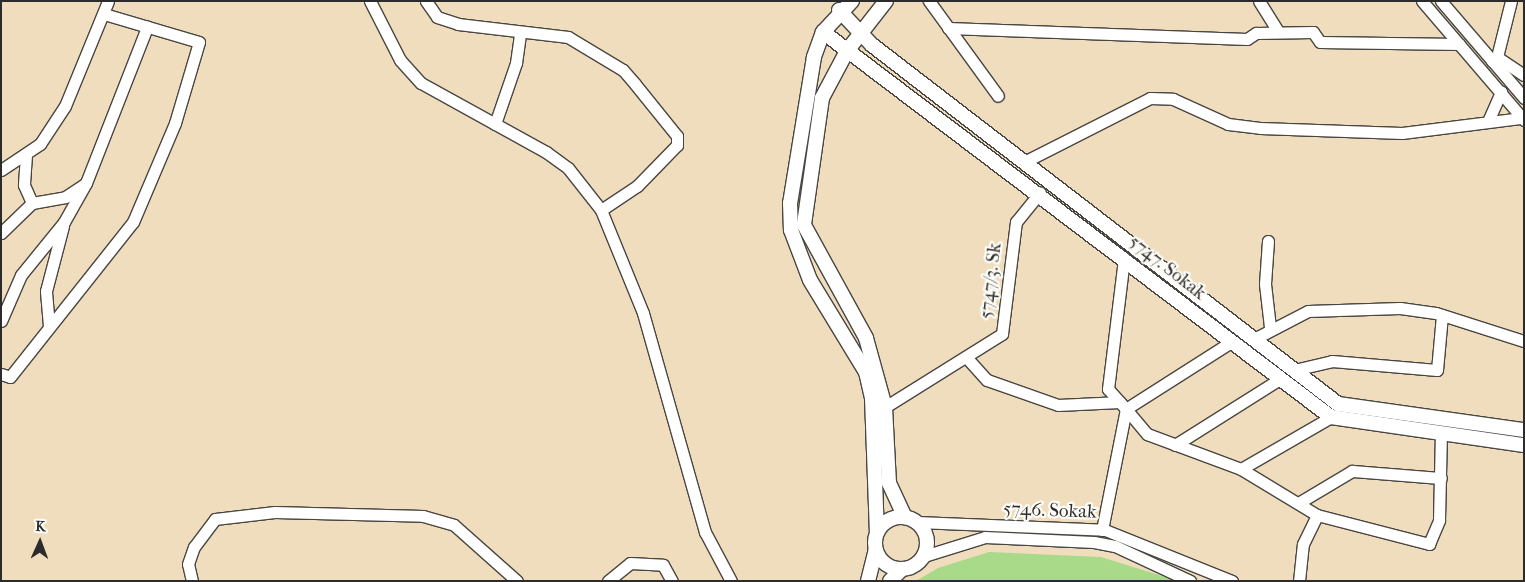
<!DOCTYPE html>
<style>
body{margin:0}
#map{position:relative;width:1525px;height:582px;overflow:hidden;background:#f0ddbd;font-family:"IM FELL French Canon",serif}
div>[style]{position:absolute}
.green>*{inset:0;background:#a8da89}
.roads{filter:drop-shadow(1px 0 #494641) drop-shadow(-1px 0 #494641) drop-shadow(0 1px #494641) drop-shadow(0 -1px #494641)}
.minor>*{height:11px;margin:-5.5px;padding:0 5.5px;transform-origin:5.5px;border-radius:5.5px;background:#fff}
.major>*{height:14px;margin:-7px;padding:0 7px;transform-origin:7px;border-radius:7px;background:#fff}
.major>.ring{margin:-7px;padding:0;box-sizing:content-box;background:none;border:14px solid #fff;border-radius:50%}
span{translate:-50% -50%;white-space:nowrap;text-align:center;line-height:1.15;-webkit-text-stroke:4.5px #fdfcf7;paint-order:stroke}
.street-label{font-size:19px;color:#2b2b2b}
.frame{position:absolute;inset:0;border:2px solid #2b2b2b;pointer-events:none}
.north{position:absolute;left:15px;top:517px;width:50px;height:50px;-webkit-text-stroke:4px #fdfcf7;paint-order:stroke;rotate:2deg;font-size:14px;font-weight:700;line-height:20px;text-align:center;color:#2b2b2b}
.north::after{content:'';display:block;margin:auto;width:18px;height:22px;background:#2b2b2b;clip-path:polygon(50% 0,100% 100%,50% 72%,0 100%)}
</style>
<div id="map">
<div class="green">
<div style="clip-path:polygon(989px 552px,1101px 557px,1178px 581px,916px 581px,938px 568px)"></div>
</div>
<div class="roads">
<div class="minor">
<div style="left:370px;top:1px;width:66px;rotate:63deg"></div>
<div style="left:400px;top:60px;width:31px;rotate:48deg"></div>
<div style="left:421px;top:83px;width:143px;rotate:28.9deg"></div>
<div style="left:546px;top:152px;width:27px;rotate:36deg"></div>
<div style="left:568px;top:168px;width:53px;rotate:51.8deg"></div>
<div style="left:601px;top:210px;width:111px;rotate:67.8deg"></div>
<div style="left:643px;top:313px;width:228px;rotate:74.2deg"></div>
<div style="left:705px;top:532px;width:55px;rotate:62deg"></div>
<div style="left:426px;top:1px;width:19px;rotate:55deg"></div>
<div style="left:437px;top:17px;width:22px;rotate:18deg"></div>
<div style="left:458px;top:24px;width:111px;rotate:6.7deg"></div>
<div style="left:568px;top:37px;width:64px;rotate:31deg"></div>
<div style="left:623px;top:70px;width:18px;rotate:49deg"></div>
<div style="left:635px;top:84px;width:67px;rotate:51.1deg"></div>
<div style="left:677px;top:136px;width:9px;rotate:90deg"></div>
<div style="left:677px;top:145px;width:57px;rotate:134.3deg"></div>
<div style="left:637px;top:186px;width:43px;rotate:146.3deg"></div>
<div style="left:929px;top:1px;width:117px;rotate:54deg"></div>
<div style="left:1259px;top:1px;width:36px;rotate:58deg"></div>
<div style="left:1422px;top:1px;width:157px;rotate:49.4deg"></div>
<div style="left:1441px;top:1px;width:128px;rotate:49.4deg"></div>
<div style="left:948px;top:28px;width:299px;rotate:2.1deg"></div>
<div style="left:1247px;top:39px;width:11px;rotate:-34deg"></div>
<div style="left:1256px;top:33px;width:57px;rotate:-1deg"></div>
<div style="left:1313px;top:32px;width:12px;rotate:55deg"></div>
<div style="left:1320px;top:42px;width:139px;rotate:0.8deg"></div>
<div style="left:1497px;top:57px;width:58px;rotate:-76deg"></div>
<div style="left:1492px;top:61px;width:6px;rotate:-39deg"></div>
<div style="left:1497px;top:57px;width:32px;rotate:34deg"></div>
<div style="left:1489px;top:119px;width:30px;rotate:-66deg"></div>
<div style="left:495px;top:124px;width:65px;rotate:-71deg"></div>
<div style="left:516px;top:63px;width:30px;rotate:-82deg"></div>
<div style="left:26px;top:155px;width:30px;rotate:94deg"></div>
<div style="left:24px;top:185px;width:20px;rotate:66deg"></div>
<div style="left:32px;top:203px;width:34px;rotate:-10deg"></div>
<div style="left:65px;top:197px;width:24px;rotate:-33deg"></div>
<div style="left:1026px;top:161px;width:139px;rotate:-26.9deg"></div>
<div style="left:1150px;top:98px;width:23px;rotate:2deg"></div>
<div style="left:1173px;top:99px;width:60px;rotate:24.4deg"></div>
<div style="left:1228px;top:124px;width:32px;rotate:7deg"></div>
<div style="left:1260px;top:128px;width:142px;rotate:2deg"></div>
<div style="left:1402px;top:133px;width:119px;rotate:-7.2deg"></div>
<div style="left:1px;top:170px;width:47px;rotate:-33.7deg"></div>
<div style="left:40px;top:144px;width:45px;rotate:-56.7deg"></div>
<div style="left:65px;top:106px;width:113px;rotate:-67.7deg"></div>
<div style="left:1px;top:233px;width:43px;rotate:-44.1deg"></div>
<div style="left:1268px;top:241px;width:43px;rotate:94deg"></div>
<div style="left:1265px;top:284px;width:43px;rotate:83.4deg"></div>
<div style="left:1px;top:321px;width:50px;rotate:-66.5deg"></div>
<div style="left:21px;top:275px;width:68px;rotate:-50.9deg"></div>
<div style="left:64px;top:222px;width:45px;rotate:-60.6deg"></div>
<div style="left:86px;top:183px;width:168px;rotate:-68.6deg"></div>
<div style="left:49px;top:326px;width:35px;rotate:-95deg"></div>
<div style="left:46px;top:291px;width:67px;rotate:-75.3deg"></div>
<div style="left:1254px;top:339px;width:61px;rotate:-27.4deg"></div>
<div style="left:1308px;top:311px;width:92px;rotate:-1.9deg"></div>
<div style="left:1400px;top:308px;width:36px;rotate:8deg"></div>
<div style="left:1436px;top:313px;width:92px;rotate:17.7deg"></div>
<div style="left:1231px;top:342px;width:125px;rotate:147.5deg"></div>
<div style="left:1126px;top:409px;width:33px;rotate:50deg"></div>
<div style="left:1147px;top:434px;width:100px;rotate:20.4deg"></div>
<div style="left:1241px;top:469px;width:89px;rotate:31.2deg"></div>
<div style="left:1317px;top:515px;width:116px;rotate:14.5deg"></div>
<div style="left:1429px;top:544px;width:26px;rotate:-67deg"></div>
<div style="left:1439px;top:520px;width:87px;rotate:-88.7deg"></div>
<div style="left:966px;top:357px;width:31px;rotate:48deg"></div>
<div style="left:987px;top:380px;width:75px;rotate:19.4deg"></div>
<div style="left:1058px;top:405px;width:62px;rotate:-2.8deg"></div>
<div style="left:1294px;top:370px;width:39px;rotate:-13deg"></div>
<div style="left:1332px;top:361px;width:105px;rotate:4.9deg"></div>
<div style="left:1437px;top:370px;width:55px;rotate:-84.8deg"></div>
<div style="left:1px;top:374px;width:9px;rotate:18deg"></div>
<div style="left:10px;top:377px;width:198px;rotate:-51.6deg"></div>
<div style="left:133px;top:222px;width:108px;rotate:-67deg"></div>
<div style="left:175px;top:123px;width:84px;rotate:-73.5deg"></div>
<div style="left:199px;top:42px;width:99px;rotate:-163.6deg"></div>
<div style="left:885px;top:407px;width:138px;rotate:-32deg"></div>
<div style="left:1002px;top:334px;width:113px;rotate:-82.9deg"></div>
<div style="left:1016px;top:222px;width:38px;rotate:-51deg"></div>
<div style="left:1175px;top:445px;width:124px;rotate:-32.2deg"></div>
<div style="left:1241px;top:469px;width:104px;rotate:-30deg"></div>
<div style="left:1300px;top:502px;width:61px;rotate:-30.8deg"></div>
<div style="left:1352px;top:471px;width:89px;rotate:4.5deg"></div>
<div style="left:917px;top:522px;width:188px;rotate:2.4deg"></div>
<div style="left:1105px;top:530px;width:137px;rotate:21.9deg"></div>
<div style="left:1102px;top:530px;width:123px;rotate:-78.8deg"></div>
<div style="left:1126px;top:409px;width:27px;rotate:-132deg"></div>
<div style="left:1108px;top:389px;width:132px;rotate:-83deg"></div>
<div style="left:924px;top:556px;width:64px;rotate:-17.3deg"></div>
<div style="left:985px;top:537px;width:109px;rotate:2.6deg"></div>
<div style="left:1094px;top:542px;width:21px;rotate:11deg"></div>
<div style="left:1115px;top:546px;width:83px;rotate:25deg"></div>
<div style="left:192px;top:581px;width:17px;rotate:-103deg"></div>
<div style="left:188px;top:564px;width:18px;rotate:-71deg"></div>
<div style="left:194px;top:547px;width:35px;rotate:-53deg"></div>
<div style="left:215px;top:519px;width:60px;rotate:-6.7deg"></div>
<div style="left:275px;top:512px;width:148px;rotate:1.5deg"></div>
<div style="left:423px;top:516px;width:32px;rotate:16deg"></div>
<div style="left:454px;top:525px;width:84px;rotate:41.6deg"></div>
<div style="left:608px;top:581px;width:28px;rotate:-39deg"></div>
<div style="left:630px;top:563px;width:33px;rotate:3deg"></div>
<div style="left:663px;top:565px;width:18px;rotate:61deg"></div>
<div style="left:1299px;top:581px;width:37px;rotate:-84deg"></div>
<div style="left:1303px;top:544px;width:32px;rotate:-64deg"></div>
</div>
<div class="major">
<div style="left:852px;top:1px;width:42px;rotate:133.1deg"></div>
<div style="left:823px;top:32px;width:27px;rotate:110deg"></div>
<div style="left:814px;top:57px;width:148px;rotate:99.3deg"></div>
<div style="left:790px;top:203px;width:27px;rotate:88deg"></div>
<div style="left:791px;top:230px;width:53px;rotate:69.2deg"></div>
<div style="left:810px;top:280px;width:108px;rotate:58.7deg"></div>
<div style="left:866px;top:372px;width:27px;rotate:77deg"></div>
<div style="left:872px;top:398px;width:135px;rotate:87.9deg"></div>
<div style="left:886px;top:1px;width:63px;rotate:128deg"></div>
<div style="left:847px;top:51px;width:53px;rotate:118deg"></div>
<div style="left:822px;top:98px;width:128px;rotate:98.1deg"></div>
<div style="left:804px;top:225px;width:129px;rotate:61.2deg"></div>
<div style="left:866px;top:338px;width:72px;rotate:74.6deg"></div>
<div style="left:885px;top:407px;width:76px;rotate:87deg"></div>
<div style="left:889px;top:483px;width:38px;rotate:65deg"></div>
<div style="left:839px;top:10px;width:48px;rotate:46.7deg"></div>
<div style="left:872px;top:45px;width:588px;rotate:37.61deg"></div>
<div style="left:1338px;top:404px;width:188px;rotate:8deg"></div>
<div style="left:823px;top:32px;width:637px;rotate:37.16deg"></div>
<div style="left:1331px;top:417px;width:195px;rotate:8.3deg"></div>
<div class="ring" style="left:875px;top:517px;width:38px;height:38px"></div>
<div style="left:868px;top:581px;width:32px;rotate:-76deg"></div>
<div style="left:890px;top:581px;width:17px;rotate:-45deg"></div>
</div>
</div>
<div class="street-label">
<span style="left:1167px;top:268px;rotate:38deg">5747. Sokak</span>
<span style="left:991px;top:281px;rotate:-83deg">5747/3. Sk</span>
<span style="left:1050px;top:511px;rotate:2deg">5746. Sokak</span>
</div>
<div class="frame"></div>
<div class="north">K</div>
</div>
